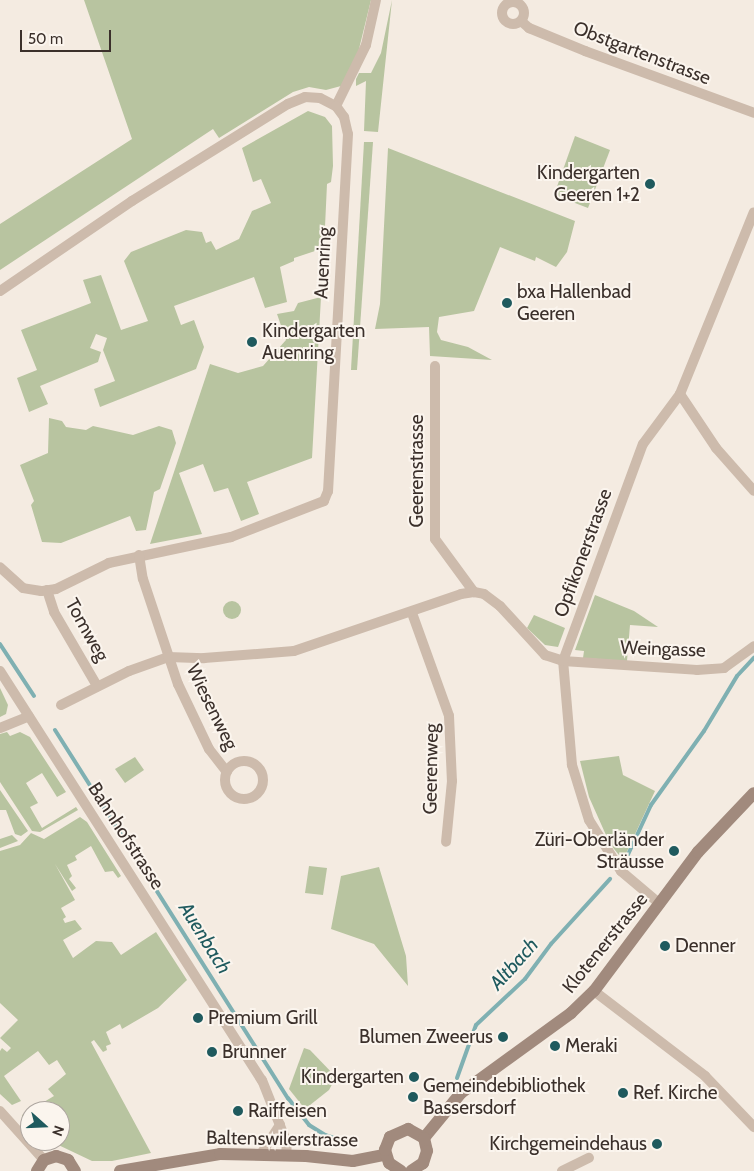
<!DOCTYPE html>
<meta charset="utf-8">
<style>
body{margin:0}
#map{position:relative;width:754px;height:1171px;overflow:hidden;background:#f4ebe1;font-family:Cabin,sans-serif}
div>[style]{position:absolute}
.green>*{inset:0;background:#b8c4a0}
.round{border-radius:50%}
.stream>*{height:4px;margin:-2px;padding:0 2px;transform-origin:2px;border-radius:2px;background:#7fb0b2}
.minor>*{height:10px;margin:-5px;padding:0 5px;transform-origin:5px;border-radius:5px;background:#cdbbac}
.minor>.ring{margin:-5px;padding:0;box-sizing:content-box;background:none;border:10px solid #cdbbac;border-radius:50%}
.secondary>*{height:12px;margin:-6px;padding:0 6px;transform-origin:6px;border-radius:6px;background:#a18a7d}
.dots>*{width:14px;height:14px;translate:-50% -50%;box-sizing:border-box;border:2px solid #fbf5ee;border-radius:50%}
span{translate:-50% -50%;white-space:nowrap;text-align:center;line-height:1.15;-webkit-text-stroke:4px #fbf5ee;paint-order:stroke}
.street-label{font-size:19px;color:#3b302b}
.poi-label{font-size:19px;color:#3b302b}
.right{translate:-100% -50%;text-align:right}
.left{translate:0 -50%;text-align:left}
.water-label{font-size:20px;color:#1f5a5e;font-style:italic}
.north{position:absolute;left:20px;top:1101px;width:50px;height:50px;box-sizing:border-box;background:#fbf5ee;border:1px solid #aea6a0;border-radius:50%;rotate:110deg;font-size:14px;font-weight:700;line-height:20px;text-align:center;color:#3b302b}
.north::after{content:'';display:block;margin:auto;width:18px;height:22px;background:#1f5a5e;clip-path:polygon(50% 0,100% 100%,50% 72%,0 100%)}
.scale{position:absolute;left:20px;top:30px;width:91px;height:22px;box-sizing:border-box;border:2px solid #3b302b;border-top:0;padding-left:6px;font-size:15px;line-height:18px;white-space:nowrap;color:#3b302b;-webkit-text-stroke:4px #fbf5ee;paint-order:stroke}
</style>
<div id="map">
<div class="green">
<div style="clip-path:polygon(84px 0,371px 0,358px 53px,341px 86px,326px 90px,309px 87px,293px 92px,219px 138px,213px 129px,0 270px,0 224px,132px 139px)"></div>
<div style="clip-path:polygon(392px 0,378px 132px,364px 131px,366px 81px,356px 86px,356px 79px,359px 73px,371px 73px,381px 53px)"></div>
<div style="clip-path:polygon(308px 111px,325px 117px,332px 126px,333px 166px,331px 182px,327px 184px,324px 248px,294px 258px,294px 261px,280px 267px,287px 302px,265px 308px,254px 277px,174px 306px,181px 325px,194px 320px,204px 347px,196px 369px,100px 407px,94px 389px,115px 381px,103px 350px,107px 338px,96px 334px,90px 348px,101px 352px,98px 362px,40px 386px,48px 404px,29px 412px,17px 378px,37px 370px,21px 330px,91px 303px,83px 280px,101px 275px,121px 330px,148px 321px,124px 261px,131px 252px,186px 230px,202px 232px,206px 243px,211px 241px,216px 250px,239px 239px,252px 211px,271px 203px,261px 179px,253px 182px,242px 148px)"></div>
<div style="clip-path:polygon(575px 136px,610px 150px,588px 208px,554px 195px)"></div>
<div style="clip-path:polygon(364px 142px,373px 142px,357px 370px,351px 370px)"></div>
<div style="clip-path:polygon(388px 148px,575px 221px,567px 252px,556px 267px,536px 257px,535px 261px,500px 247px,474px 311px,439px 317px,437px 332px,441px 340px,468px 347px,492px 360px,430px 356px,429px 327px,375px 329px,380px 304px)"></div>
<div style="clip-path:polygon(321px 297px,312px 458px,247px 482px,259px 514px,241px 521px,228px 488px,214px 492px,203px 464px,179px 473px,202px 534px,150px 544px,210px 364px,238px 373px,263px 366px,286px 340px,277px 314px,294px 311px,298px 303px)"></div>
<div style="clip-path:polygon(49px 418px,62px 421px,66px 427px,86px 430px,93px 426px,133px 435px,159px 426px,172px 430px,176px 443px,160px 489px,154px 492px,146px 530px,136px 531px,130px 516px,61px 543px,42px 542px,31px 505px,34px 501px,20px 465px,48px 453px)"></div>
<div style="clip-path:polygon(595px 595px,634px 611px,658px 627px,630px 625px,627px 661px,583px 658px,584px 651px,575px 650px)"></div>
<div class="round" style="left:223px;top:601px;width:18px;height:18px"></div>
<div style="clip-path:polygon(534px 615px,565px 628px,558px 647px,545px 645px,527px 628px)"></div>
<div style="clip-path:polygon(0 688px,8px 705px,6px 714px,0 717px)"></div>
<div style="clip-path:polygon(7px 732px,10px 736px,20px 732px,30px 737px,66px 792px,57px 797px,42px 773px,26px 783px,38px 803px,30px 807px,42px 828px,76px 807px,78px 810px,40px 832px,32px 831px,0 782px,0 734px)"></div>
<div style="clip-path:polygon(619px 756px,623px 775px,655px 791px,623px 860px,610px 844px,589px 797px,580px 761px)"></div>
<div style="clip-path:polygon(135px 757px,144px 770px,125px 783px,115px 769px)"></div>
<div style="clip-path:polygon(0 790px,28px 831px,21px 836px,15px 834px,6px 810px,0 810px)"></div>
<div style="clip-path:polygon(80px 817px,87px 822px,121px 876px,118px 878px,113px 871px,105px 872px,91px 846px,75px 856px,77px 860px,67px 865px,72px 876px,69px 879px,76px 888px,72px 891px,55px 864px,75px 900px,61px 908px,66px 917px,63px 919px,65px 923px,75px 920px,82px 929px,63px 940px,73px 958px,96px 941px,112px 942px,121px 955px,156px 932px,187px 980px,158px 1008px,122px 1029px,120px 1024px,106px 1032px,111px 1044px,106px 1046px,107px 1050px,103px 1052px,94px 1040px,91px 1042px,151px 1153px,112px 1161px,92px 1161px,50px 1141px,60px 1141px,60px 1111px,56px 1111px,55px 1106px,30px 1111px,22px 1117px,22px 1115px,54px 1096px,48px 1089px,66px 1074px,57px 1060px,49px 1065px,38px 1051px,4px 1076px,21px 1101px,12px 1105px,0 1094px,0 1051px,2px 1048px,7px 1052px,11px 1048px,0 1038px,18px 1020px,0 1003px,0 851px,20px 845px,31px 833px,44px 839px)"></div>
<div style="clip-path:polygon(12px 835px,18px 841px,0 848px,0 839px)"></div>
<div style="clip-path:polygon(309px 866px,327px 868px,323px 895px,305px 893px)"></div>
<div style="clip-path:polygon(379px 867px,406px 956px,408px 986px,374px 944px,331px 929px,341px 876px)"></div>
<div style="clip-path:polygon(304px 1048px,310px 1050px,336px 1077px,329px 1090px,305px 1109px,289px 1089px)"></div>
</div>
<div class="stream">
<div style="left:0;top:644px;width:62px;rotate:56.8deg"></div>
<div style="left:55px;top:730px;width:436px;rotate:57.7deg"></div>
<div style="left:288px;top:1098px;width:34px;rotate:52deg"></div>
<div style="left:309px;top:1125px;width:19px;rotate:32deg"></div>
<div style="left:325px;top:1135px;width:23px;rotate:18deg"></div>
<div style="left:625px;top:861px;width:62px;rotate:-65.1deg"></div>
<div style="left:651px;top:805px;width:91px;rotate:-54.4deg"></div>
<div style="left:704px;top:731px;width:64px;rotate:-59deg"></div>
<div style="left:737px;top:676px;width:25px;rotate:-47deg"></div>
<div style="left:457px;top:1078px;width:56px;rotate:-70.3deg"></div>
<div style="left:476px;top:1025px;width:67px;rotate:-43.2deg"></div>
<div style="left:525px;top:979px;width:44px;rotate:-53.4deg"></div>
<div style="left:551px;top:944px;width:88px;rotate:-47.8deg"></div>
</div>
<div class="minor">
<div class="ring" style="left:502px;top:2px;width:12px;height:12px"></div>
<div style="left:521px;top:21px;width:11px;rotate:41deg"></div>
<div style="left:529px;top:28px;width:61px;rotate:22.3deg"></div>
<div style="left:585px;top:51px;width:180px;rotate:20.1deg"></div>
<div style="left:336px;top:106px;width:68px;rotate:-63.8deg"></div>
<div style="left:366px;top:45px;width:46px;rotate:-77.5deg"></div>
<div style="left:0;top:291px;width:160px;rotate:-34.3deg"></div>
<div style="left:132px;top:201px;width:184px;rotate:-31.9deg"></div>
<div style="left:288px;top:104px;width:18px;rotate:-22deg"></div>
<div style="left:305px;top:97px;width:15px;rotate:4deg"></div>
<div style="left:320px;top:98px;width:18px;rotate:27deg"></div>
<div style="left:336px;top:106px;width:14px;rotate:54deg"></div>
<div style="left:344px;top:117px;width:17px;rotate:77deg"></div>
<div style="left:348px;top:134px;width:358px;rotate:93.2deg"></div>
<div style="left:328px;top:491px;width:11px;rotate:112deg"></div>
<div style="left:324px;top:501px;width:100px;rotate:158.8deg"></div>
<div style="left:231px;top:537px;width:125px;rotate:168deg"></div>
<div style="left:109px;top:563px;width:59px;rotate:153.9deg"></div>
<div style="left:56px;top:589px;width:15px;rotate:172deg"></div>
<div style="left:41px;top:591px;width:18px;rotate:-171deg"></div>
<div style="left:23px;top:588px;width:31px;rotate:-138deg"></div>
<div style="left:435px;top:366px;width:173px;rotate:90deg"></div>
<div style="left:435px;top:539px;width:66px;rotate:53.7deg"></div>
<div style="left:680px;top:394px;width:65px;rotate:56.3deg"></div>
<div style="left:716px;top:448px;width:57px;rotate:48.5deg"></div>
<div style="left:139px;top:555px;width:24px;rotate:81deg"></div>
<div style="left:143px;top:579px;width:111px;rotate:71.6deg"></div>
<div style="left:178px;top:684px;width:72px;rotate:64.5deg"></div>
<div style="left:209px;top:749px;width:29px;rotate:52deg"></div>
<div style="left:47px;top:590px;width:23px;rotate:72deg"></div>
<div style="left:54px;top:612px;width:86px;rotate:59.8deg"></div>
<div style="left:412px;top:613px;width:109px;rotate:70.2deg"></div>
<div style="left:449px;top:716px;width:65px;rotate:87.4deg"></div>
<div style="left:452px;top:781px;width:61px;rotate:95.6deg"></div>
<div style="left:0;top:671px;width:486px;rotate:57.4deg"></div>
<div style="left:262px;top:1080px;width:68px;rotate:68.4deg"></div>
<div style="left:287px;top:1143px;width:12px;rotate:95deg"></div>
<div style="left:61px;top:705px;width:76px;rotate:-26.6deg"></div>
<div style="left:129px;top:671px;width:41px;rotate:-19.7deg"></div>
<div style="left:168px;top:657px;width:36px;rotate:2deg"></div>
<div style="left:204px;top:658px;width:90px;rotate:-4.4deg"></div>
<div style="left:294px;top:651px;width:176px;rotate:-18.8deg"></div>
<div style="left:461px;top:594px;width:13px;rotate:-9deg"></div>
<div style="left:474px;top:592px;width:10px;rotate:11deg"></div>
<div style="left:484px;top:594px;width:20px;rotate:37deg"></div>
<div style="left:500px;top:606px;width:67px;rotate:47.4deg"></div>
<div style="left:545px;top:655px;width:19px;rotate:18deg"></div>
<div style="left:563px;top:661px;width:134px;rotate:3.8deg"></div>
<div style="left:697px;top:670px;width:27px;rotate:-4deg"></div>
<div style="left:724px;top:668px;width:37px;rotate:-36deg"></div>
<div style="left:0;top:728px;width:31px;rotate:-22deg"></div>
<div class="ring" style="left:225px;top:761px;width:28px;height:28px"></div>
<div style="left:660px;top:904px;width:51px;rotate:-139.8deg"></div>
<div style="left:621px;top:871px;width:60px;rotate:-122.1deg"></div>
<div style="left:589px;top:820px;width:58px;rotate:-107.2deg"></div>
<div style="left:572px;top:765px;width:104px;rotate:-94.9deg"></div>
<div style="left:563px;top:661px;width:231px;rotate:-69.8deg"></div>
<div style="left:643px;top:444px;width:62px;rotate:-53.5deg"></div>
<div style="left:680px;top:394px;width:196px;rotate:-67.9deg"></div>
<div style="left:594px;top:991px;width:140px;rotate:37.4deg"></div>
<div style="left:705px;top:1076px;width:71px;rotate:46.1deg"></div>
<div style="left:0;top:1111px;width:66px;rotate:48.1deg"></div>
<div style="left:261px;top:1154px;width:35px;rotate:-57deg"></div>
<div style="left:562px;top:1171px;width:30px;rotate:-26deg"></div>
</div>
<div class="secondary">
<div style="left:424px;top:1138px;width:58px;rotate:-50.6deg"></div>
<div style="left:461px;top:1093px;width:136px;rotate:-36deg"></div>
<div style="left:571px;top:1013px;width:32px;rotate:-44deg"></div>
<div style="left:594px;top:991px;width:174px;rotate:-53.2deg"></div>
<div style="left:698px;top:852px;width:81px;rotate:-46.5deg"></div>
<div style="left:37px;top:1171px;width:13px;rotate:-58deg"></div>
<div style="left:44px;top:1160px;width:13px;rotate:-18deg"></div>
<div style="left:56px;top:1156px;width:13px;rotate:18deg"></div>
<div style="left:68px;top:1160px;width:13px;rotate:58deg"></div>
<div style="left:120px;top:1171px;width:101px;rotate:-9.6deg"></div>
<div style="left:220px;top:1154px;width:86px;rotate:1.3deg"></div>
<div style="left:306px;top:1156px;width:47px;rotate:6.1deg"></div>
<div style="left:353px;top:1161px;width:33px;rotate:-11deg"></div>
<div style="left:401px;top:1171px;width:14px;rotate:-146deg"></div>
<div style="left:389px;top:1163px;width:14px;rotate:-107deg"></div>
<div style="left:385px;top:1150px;width:14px;rotate:-69deg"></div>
<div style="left:390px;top:1137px;width:20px;rotate:-24deg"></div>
<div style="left:408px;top:1129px;width:18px;rotate:29deg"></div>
<div style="left:424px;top:1138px;width:13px;rotate:77deg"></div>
<div style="left:427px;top:1151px;width:13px;rotate:108deg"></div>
<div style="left:423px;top:1163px;width:14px;rotate:146deg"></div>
</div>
<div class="dots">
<div style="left:650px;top:184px;background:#1f5a5e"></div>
<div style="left:507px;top:303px;background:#1f5a5e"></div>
<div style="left:252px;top:342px;background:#1f5a5e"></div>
<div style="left:674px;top:851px;background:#1f5a5e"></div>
<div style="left:665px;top:946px;background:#1f5a5e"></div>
<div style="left:198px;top:1018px;background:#1f5a5e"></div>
<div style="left:503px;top:1037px;background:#1f5a5e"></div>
<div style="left:555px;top:1046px;background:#1f5a5e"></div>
<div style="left:212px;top:1052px;background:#1f5a5e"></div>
<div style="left:414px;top:1077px;background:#1f5a5e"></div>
<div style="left:623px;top:1093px;background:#1f5a5e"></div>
<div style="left:413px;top:1097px;background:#1f5a5e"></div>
<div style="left:238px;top:1111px;background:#1f5a5e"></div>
<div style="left:657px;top:1144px;background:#1f5a5e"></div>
</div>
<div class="street-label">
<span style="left:642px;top:53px;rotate:21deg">Obstgartenstrasse</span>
<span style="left:323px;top:263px;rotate:-87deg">Auenring</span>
<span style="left:417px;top:471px;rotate:-90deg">Geerenstrasse</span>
<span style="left:583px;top:553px;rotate:-70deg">Opfikonerstrasse</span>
<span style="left:87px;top:630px;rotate:61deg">Tomweg</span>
<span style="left:663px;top:649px;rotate:2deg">Weingasse</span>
<span style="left:212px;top:707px;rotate:64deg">Wiesenweg</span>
<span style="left:431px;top:769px;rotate:-89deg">Geerenweg</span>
<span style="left:126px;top:836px;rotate:57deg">Bahnhofstrasse</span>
<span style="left:605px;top:943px;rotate:-51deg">Klotenerstrasse</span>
<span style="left:282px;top:1139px;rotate:1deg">Baltenswilerstrasse</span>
</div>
<div class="poi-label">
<span class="right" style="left:640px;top:184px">Kindergarten<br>Geeren 1+2</span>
<span class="left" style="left:517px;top:303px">bxa Hallenbad<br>Geeren</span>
<span class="left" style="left:262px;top:342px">Kindergarten<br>Auenring</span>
<span class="right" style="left:664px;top:851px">Züri-Oberländer<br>Sträusse</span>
<span class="left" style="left:675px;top:946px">Denner</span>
<span class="left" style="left:208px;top:1018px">Premium Grill</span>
<span class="right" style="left:493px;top:1037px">Blumen Zweerus</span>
<span class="left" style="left:565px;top:1046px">Meraki</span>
<span class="left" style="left:222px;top:1052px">Brunner</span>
<span class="right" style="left:404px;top:1077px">Kindergarten</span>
<span class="left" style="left:423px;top:1097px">Gemeindebibliothek<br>Bassersdorf</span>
<span class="left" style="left:633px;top:1093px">Ref. Kirche</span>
<span class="left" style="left:248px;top:1111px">Raiffeisen</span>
<span class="right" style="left:647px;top:1144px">Kirchgemeindehaus</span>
</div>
<div class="water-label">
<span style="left:205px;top:938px;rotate:58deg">Auenbach</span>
<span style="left:514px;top:964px;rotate:-48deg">Altbach</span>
</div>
<div class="north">N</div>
<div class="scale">50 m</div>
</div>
